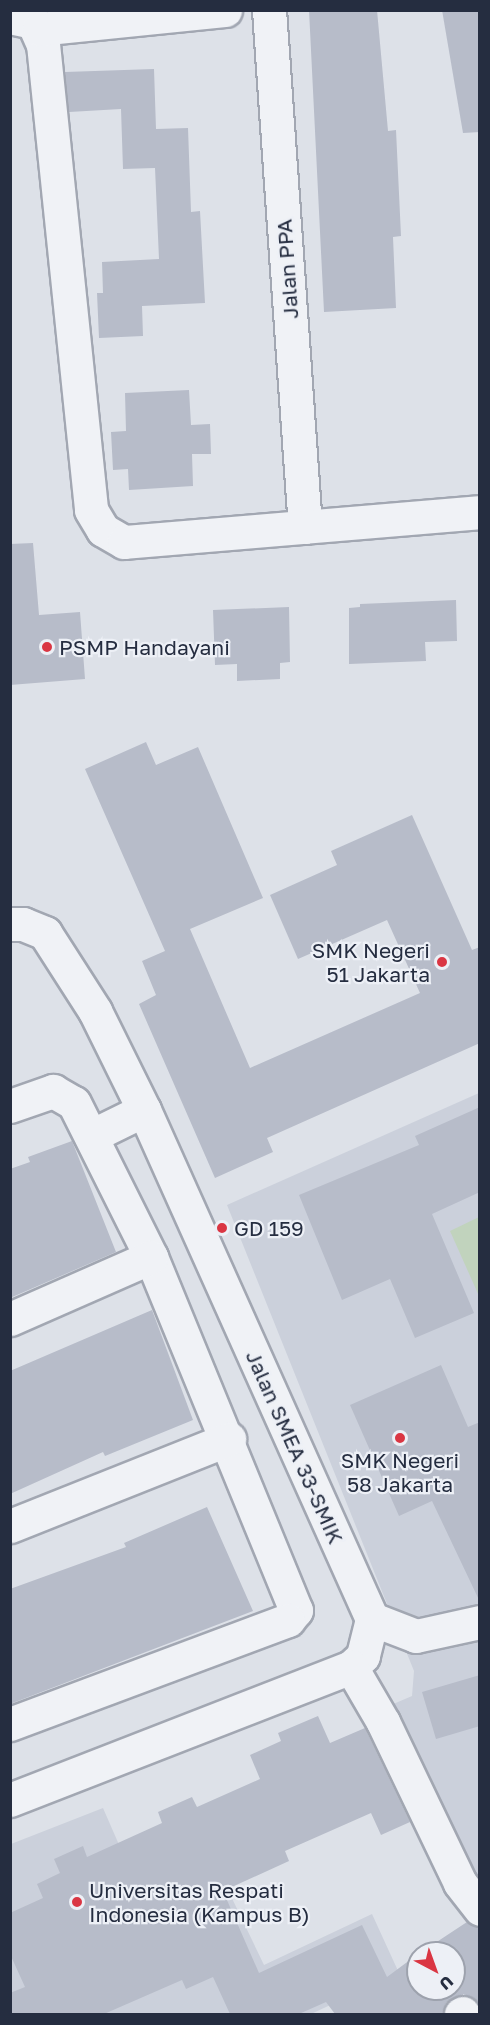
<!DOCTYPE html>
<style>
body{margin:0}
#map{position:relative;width:490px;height:2025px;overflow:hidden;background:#dde1e8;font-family:"Golos Text",sans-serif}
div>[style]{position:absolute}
.built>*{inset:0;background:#cbd0db}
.green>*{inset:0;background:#c1d3bd}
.building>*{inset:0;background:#b7bcc9}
.roads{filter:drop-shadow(2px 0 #a2a7b2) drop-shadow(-2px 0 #a2a7b2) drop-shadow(0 2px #a2a7b2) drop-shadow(0 -2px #a2a7b2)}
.minor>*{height:33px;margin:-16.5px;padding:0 16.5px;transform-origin:16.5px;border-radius:16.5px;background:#f0f2f6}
.dots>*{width:16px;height:16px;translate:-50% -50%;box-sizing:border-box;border:3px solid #edf0f6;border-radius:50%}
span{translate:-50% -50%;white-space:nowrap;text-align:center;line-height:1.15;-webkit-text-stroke:4.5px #edf0f6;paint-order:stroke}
.street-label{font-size:21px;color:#252d40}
.poi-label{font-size:21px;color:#252d40}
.left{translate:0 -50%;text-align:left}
.right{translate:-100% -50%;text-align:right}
.frame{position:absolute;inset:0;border:12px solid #252d40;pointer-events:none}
.north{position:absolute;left:406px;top:1941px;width:60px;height:60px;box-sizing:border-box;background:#edf0f6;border:2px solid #9da2ad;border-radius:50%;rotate:139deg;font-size:16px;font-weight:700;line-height:24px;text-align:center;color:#252d40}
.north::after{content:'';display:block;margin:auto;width:21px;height:27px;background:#da3643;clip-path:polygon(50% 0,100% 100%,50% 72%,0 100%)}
</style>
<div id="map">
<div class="built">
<div style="clip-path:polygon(479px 1093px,479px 1896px,391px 1705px,412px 1696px,414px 1671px,227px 1205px)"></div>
<div style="clip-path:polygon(103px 1808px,154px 1925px,228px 1890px,264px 1965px,372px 1914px,399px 1973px,311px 2014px,11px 2014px,11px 1844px)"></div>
</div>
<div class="green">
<div style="clip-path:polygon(479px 1217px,479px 1296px,450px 1231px)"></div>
</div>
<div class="building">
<div style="clip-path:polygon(309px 10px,377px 10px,388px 131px,396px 130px,401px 236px,393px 237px,396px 308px,324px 312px)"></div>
<div style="clip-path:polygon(442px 10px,480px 10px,480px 132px,463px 133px)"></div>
<div style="clip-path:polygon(154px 69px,156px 129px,188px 128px,191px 212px,200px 211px,205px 303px,142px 306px,143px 336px,99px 338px,97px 293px,103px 293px,102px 262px,159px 259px,155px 168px,123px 169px,121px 109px,69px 112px,65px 72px)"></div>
<div style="clip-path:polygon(189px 390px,191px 425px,210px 424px,211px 454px,192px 454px,193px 486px,129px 490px,128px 469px,113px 470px,111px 432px,126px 431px,125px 393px)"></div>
<div style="clip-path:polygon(33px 543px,39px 615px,80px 612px,85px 679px,10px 685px,10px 544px)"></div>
<div style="clip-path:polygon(456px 600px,457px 641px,425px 642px,426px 661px,349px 664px,349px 608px,360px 607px,360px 604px)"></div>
<div style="clip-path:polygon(289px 607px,290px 662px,280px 663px,280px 679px,237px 681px,237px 664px,215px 665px,213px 610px)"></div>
<div style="clip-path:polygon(146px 742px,156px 765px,198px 747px,263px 898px,190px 929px,250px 1068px,420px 993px,387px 920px,298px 959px,270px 895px,337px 865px,331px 851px,412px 815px,472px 950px,480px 947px,480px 1043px,267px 1138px,273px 1152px,215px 1178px,139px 1004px,156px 995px,142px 961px,165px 951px,85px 769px)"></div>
<div style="clip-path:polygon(480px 1107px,480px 1192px,432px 1214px,474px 1313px,415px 1338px,390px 1279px,342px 1300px,299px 1195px,419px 1145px,415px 1136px)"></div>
<div style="clip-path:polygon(72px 1141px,116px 1252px,10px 1298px,10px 1169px,30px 1162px,28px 1157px)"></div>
<div style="clip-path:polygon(152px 1310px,193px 1420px,105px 1456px,103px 1452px,10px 1494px,10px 1371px)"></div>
<div style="clip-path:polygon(441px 1365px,468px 1427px,480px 1422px,480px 1602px,432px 1501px,399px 1516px,350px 1405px)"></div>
<div style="clip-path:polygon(207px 1507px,253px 1611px,10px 1704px,10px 1589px,126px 1547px,124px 1543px)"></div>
<div style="clip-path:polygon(480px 1675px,480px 1726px,436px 1739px,422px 1692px)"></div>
<div style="clip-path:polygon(318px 1716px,330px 1743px,365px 1728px,410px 1822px,381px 1835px,371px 1813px,285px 1851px,289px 1861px,223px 1891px,259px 1973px,362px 1925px,387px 1977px,418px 1954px,418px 1989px,454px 1989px,454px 1953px,420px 1953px,467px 1922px,480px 1927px,480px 2004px,464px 1994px,446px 2003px,443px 2014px,335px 2014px,326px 2002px,299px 2014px,230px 2014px,213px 1977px,186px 1989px,182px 1980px,104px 2014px,10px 2014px,10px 1993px,25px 1987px,10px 1954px,10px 1913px,43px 1898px,37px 1884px,60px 1873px,54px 1859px,83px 1846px,87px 1857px,162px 1823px,158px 1812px,192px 1797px,197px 1807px,260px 1779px,250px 1755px,281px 1741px,278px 1733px)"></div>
</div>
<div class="roads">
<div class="minor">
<div style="left:269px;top:10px;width:518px;rotate:86.02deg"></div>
<div style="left:10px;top:17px;width:24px;rotate:12deg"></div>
<div style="left:33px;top:22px;width:24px;rotate:66deg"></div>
<div style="left:43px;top:44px;width:468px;rotate:84.1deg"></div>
<div style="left:91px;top:510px;width:23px;rotate:59deg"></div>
<div style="left:103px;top:530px;width:24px;rotate:30deg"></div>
<div style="left:124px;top:542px;width:357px;rotate:-4.8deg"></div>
<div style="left:39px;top:29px;width:187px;rotate:-5.8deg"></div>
<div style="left:10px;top:924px;width:13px"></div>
<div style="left:23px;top:924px;width:24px;rotate:22deg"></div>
<div style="left:45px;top:933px;width:93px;rotate:57.3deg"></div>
<div style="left:95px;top:1011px;width:110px;rotate:63.7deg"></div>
<div style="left:144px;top:1110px;width:558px;rotate:65.87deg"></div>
<div style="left:372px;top:1619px;width:38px;rotate:104deg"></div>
<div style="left:363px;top:1656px;width:16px;rotate:137deg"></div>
<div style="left:351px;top:1667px;width:366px;rotate:158.7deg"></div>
<div style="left:10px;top:1106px;width:46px;rotate:-19.2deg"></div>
<div style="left:53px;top:1091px;width:24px;rotate:30deg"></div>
<div style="left:74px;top:1103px;width:172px;rotate:63.4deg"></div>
<div style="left:151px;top:1257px;width:382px;rotate:67.7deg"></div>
<div style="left:296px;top:1610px;width:13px;rotate:129deg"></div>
<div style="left:288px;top:1620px;width:297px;rotate:159.5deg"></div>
<div style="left:91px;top:1136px;width:59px;rotate:-26.1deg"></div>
<div style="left:10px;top:1319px;width:154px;rotate:-23.7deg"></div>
<div style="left:10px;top:1526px;width:236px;rotate:-21.7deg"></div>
<div style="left:372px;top:1619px;width:47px;rotate:21.1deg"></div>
<div style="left:416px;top:1636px;width:66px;rotate:-12.3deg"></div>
<div style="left:351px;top:1667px;width:64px;rotate:59.8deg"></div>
<div style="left:383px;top:1722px;width:178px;rotate:64.4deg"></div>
<div style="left:460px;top:1883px;width:33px;rotate:52deg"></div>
<div style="left:461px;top:2014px;width:2px;rotate:-27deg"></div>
</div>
</div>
<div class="dots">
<div style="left:47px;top:647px;background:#da3643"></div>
<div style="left:442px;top:962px;background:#da3643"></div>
<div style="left:222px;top:1228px;background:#da3643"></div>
<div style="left:400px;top:1438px;background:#da3643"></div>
<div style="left:77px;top:1902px;background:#da3643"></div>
</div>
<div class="street-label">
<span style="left:287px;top:269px;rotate:-94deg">Jalan PPA</span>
<span style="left:295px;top:1447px;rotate:66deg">Jalan SMEA 33-SMIK</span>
</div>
<div class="poi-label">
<span class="left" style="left:59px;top:647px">PSMP Handayani</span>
<span class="right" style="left:430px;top:962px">SMK Negeri<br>51 Jakarta</span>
<span class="left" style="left:234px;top:1228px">GD 159</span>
<span style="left:400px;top:1472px">SMK Negeri<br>58 Jakarta</span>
<span class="left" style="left:89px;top:1902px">Universitas Respati<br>Indonesia (Kampus B)</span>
</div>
<div class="frame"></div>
<div class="north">U</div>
</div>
